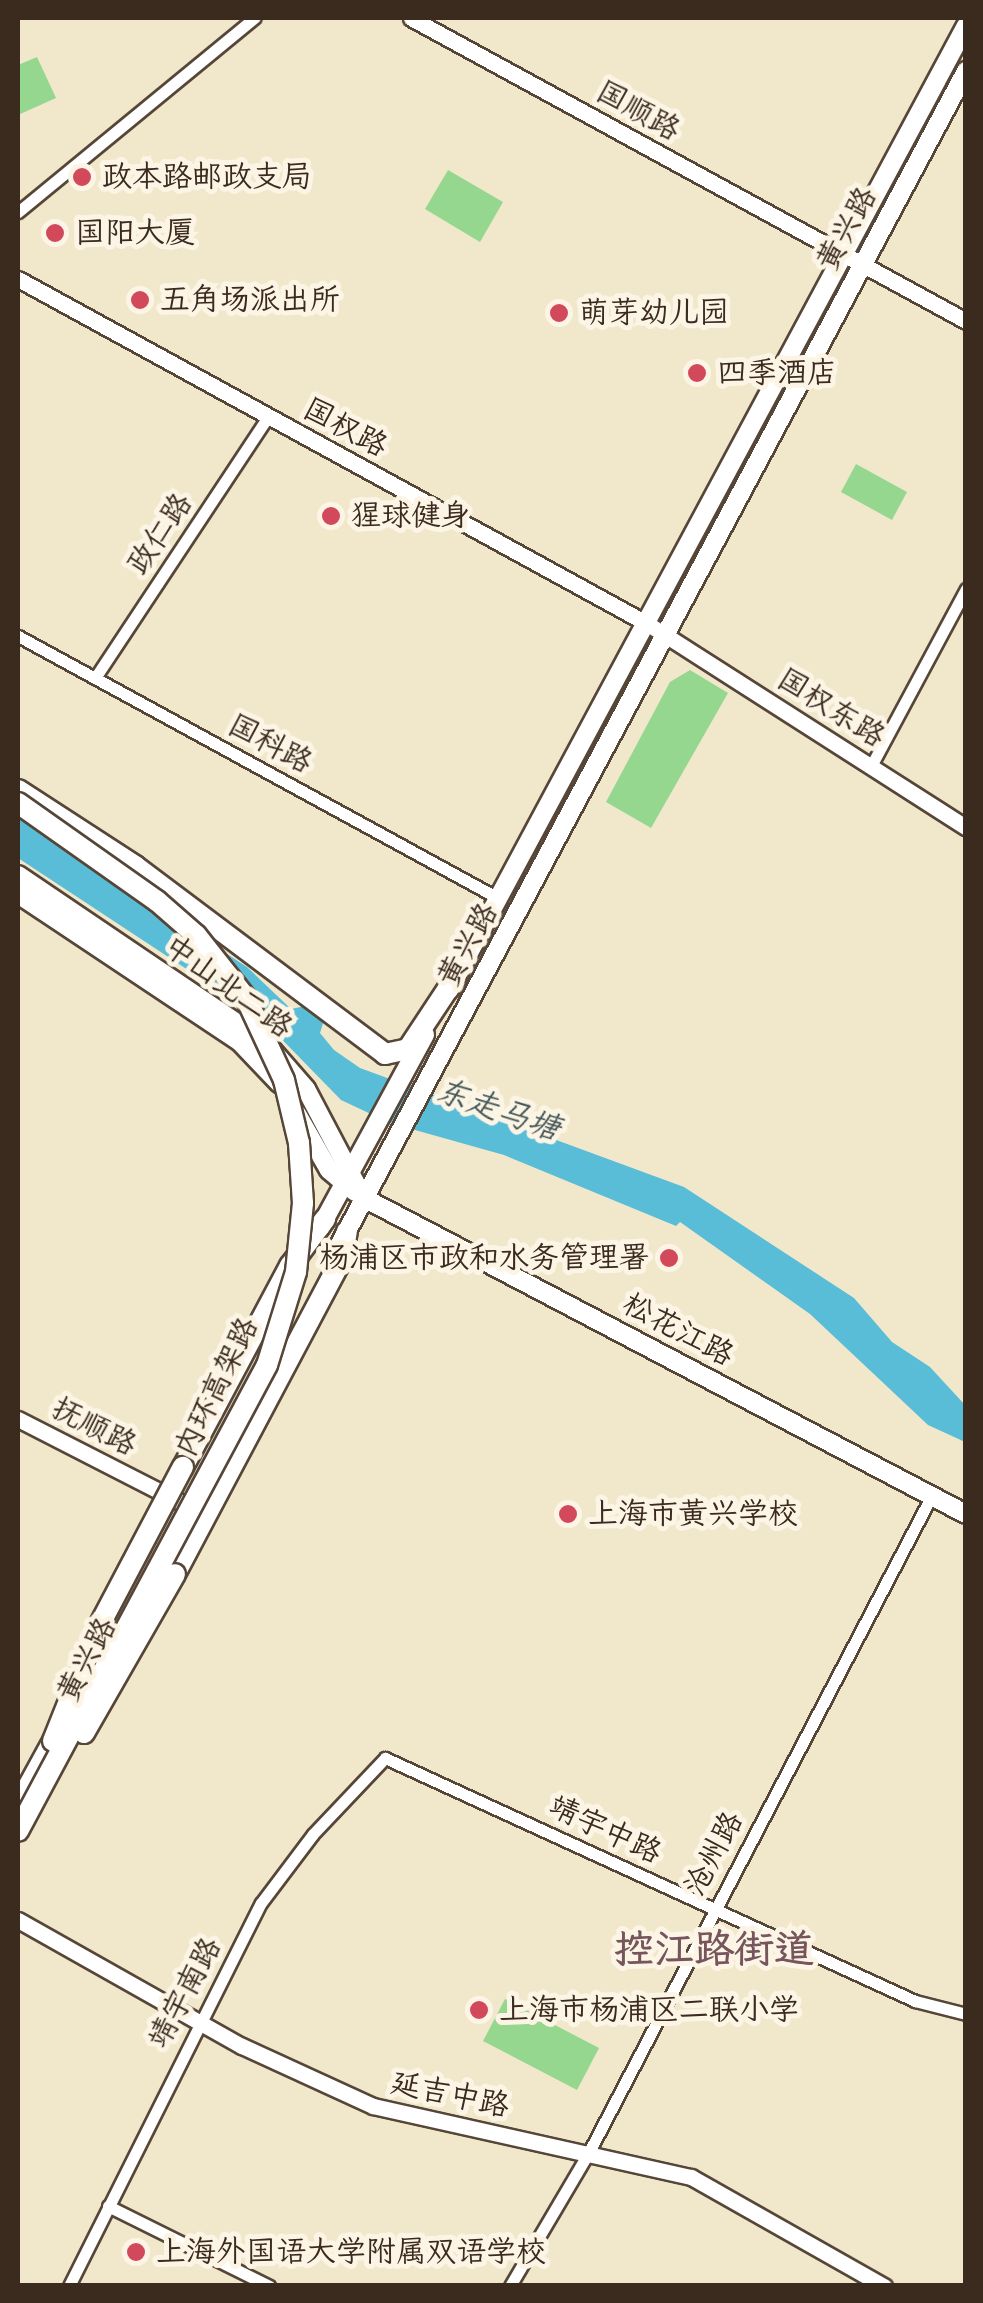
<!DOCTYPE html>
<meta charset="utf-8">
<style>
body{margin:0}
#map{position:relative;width:983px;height:2303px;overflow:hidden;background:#f1e8cc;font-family:Pangolin,"LXGW WenKai TC",sans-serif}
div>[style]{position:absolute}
.green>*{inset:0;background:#95d78e}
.water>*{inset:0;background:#59bdd8}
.roads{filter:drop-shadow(2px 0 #564638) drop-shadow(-2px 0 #564638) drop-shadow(0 2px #564638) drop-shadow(0 -2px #564638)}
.minor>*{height:11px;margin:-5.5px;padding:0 5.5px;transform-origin:5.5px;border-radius:5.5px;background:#fff}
.tertiary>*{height:15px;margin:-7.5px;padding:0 7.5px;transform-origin:7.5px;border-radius:7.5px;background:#fff}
.secondary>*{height:18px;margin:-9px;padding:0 9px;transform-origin:9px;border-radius:9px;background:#fff}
.primary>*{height:18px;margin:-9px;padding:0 9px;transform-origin:9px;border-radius:9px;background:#fff}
.trunk>*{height:20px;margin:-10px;padding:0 10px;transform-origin:10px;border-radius:10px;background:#fff}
.bridges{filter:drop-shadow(2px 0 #564638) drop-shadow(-2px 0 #564638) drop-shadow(0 2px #564638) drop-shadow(0 -2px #564638)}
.trunk-bridge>*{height:20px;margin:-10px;padding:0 10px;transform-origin:10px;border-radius:10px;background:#fff}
.dots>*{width:28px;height:28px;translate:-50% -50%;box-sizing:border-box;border:5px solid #fcf5e5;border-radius:50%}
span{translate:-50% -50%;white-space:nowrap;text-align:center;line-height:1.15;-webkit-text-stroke:10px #fcf5e5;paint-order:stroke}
.street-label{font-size:30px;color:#3b2a1e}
.poi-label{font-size:30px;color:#3b2a1e}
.left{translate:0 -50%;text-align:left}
.right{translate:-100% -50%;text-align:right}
.water-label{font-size:32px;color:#445656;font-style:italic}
.district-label{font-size:40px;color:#76555c;font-weight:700}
.frame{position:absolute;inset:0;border:20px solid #3b2a1e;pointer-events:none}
</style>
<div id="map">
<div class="green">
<div style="clip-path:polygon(37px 57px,56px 98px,18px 115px,18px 65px)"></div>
<div style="clip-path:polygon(448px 170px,503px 202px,480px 242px,425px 209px)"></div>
<div style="clip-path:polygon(856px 464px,907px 492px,892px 520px,841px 492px)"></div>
<div style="clip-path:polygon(690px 670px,728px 693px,651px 828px,606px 802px,670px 682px)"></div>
<div style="clip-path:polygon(505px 1999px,599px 2048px,577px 2090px,483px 2041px)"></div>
</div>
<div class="water">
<div style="clip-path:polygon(18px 818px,247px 967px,291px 1009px,305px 1006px,324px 1020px,320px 1033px,334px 1050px,360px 1068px,684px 1187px,854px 1298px,892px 1342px,930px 1367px,965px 1405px,965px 1442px,928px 1425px,810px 1314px,680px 1222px,676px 1226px,504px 1155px,390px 1123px,341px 1100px,261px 1018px,18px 858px)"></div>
</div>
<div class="roads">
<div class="minor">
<div style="left:18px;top:212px;width:306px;rotate:-39.4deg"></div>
<div style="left:18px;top:636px;width:547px;rotate:28.63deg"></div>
<div style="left:95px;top:678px;width:312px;rotate:-56.5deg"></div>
<div style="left:871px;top:766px;width:201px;rotate:-61.8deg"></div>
<div style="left:108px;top:2206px;width:180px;rotate:26.4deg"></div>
<div style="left:69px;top:2286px;width:428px;rotate:-63.4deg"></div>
<div style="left:261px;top:1903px;width:86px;rotate:-53deg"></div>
<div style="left:313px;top:1834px;width:105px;rotate:-46.5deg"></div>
<div style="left:385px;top:1758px;width:583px;rotate:24.63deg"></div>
<div style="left:915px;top:2001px;width:53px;rotate:14.3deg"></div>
<div style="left:510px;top:2286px;width:158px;rotate:-59.5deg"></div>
<div style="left:590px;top:2150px;width:737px;rotate:-62.43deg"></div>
</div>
<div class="tertiary">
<div style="left:411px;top:18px;width:632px;rotate:28.63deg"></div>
<div style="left:18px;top:279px;width:718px;rotate:28.71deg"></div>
<div style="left:648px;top:624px;width:377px;rotate:32.6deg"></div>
<div style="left:18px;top:1419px;width:200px;rotate:27.1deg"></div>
<div style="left:18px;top:1920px;width:257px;rotate:29.4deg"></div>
<div style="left:242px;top:2046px;width:144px;rotate:24.6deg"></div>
<div style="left:373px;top:2106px;width:326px;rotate:12.6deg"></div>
<div style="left:691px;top:2177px;width:222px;rotate:29.5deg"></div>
</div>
<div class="secondary">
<div style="left:364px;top:1198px;width:680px;rotate:27.7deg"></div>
</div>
<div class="primary">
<div style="left:18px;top:875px;width:298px;rotate:34.1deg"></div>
<div style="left:265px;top:1042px;width:62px;rotate:48.9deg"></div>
<div style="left:306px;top:1089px;width:107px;rotate:62.2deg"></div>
<div style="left:18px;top:894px;width:267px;rotate:33.7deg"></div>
<div style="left:240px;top:1042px;width:57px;rotate:46.4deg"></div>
<div style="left:449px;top:990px;width:1094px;rotate:-61.8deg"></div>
<div style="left:297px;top:1114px;width:64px;rotate:60.3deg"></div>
<div style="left:329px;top:1170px;width:34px;rotate:40deg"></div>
<div style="left:320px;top:1228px;width:220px;rotate:-61.5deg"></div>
<div style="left:340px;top:1244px;width:1330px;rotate:-61.91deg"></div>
</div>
<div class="trunk">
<div style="left:18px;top:790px;width:140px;rotate:33deg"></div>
<div style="left:135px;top:866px;width:313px;rotate:36.9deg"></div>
<div style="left:385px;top:1054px;width:24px;rotate:-12deg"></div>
<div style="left:408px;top:1049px;width:85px;rotate:-56.5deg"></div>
<div style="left:183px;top:1467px;width:228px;rotate:-62deg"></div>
<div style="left:290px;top:1266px;width:59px;rotate:-53.3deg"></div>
<div style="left:175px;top:1574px;width:357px;rotate:-62.1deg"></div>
<div style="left:342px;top:1259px;width:28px;rotate:-80deg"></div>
<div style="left:18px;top:1805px;width:73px;rotate:-61.3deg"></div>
</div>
</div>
<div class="bridges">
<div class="trunk-bridge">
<div style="left:18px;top:803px;width:170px;rotate:35.2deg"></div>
<div style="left:157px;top:901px;width:52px;rotate:41.1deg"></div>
<div style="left:196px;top:935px;width:80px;rotate:51.6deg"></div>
<div style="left:246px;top:998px;width:90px;rotate:65.1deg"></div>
<div style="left:284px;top:1080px;width:65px;rotate:76.6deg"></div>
<div style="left:299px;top:1143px;width:60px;rotate:86.2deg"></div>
<div style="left:303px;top:1203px;width:69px;rotate:95.8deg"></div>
<div style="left:296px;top:1272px;width:97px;rotate:107.3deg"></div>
<div style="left:267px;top:1365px;width:528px;rotate:118.12deg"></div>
<div style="left:84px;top:1733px;width:183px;rotate:-60.2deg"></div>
<div style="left:53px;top:1741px;width:124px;rotate:-68.2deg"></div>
<div style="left:99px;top:1626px;width:180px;rotate:-62.2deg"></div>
</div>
</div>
<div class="dots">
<div style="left:82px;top:177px;background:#d1495b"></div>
<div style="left:55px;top:233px;background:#d1495b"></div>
<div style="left:140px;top:300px;background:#d1495b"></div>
<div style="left:559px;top:313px;background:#d1495b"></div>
<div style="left:697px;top:373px;background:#d1495b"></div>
<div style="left:331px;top:516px;background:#d1495b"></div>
<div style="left:669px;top:1258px;background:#d1495b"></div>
<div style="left:568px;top:1514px;background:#d1495b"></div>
<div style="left:479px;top:2010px;background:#d1495b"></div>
<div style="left:136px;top:2252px;background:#d1495b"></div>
</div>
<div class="street-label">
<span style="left:638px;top:111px;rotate:29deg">国顺路</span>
<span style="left:847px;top:229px;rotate:-61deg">黄兴路</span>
<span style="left:345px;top:428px;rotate:28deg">国权路</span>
<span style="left:160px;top:534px;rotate:-56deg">政仁路</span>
<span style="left:831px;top:708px;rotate:32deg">国权东路</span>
<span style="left:270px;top:744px;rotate:28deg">国科路</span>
<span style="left:468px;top:945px;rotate:-61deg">黄兴路</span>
<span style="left:228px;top:987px;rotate:36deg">中山北二路</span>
<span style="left:678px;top:1330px;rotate:28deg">松花江路</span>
<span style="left:217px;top:1387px;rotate:-64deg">内环高架路</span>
<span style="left:94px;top:1427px;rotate:27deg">抚顺路</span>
<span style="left:87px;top:1660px;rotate:-62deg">黄兴路</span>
<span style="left:605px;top:1830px;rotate:25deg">靖宇中路</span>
<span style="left:714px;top:1854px;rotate:-62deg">沧州路</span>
<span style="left:185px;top:1993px;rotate:-62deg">靖宇南路</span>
<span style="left:450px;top:2095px;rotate:12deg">延吉中路</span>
</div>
<div class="poi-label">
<span class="left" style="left:102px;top:177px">政本路邮政支局</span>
<span class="left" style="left:75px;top:233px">国阳大厦</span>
<span class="left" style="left:160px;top:300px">五角场派出所</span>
<span class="left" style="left:579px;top:313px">萌芽幼儿园</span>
<span class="left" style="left:717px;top:373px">四季酒店</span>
<span class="left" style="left:351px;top:516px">猩球健身</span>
<span class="right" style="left:649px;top:1258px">杨浦区市政和水务管理署</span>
<span class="left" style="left:588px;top:1514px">上海市黄兴学校</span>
<span class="left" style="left:499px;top:2010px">上海市杨浦区二联小学</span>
<span class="left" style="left:156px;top:2252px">上海外国语大学附属双语学校</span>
</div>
<div class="water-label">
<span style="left:498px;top:1110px;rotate:19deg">东走马塘</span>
</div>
<div class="district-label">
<span style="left:714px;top:1950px">控江路街道</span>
</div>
<div class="frame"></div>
</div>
